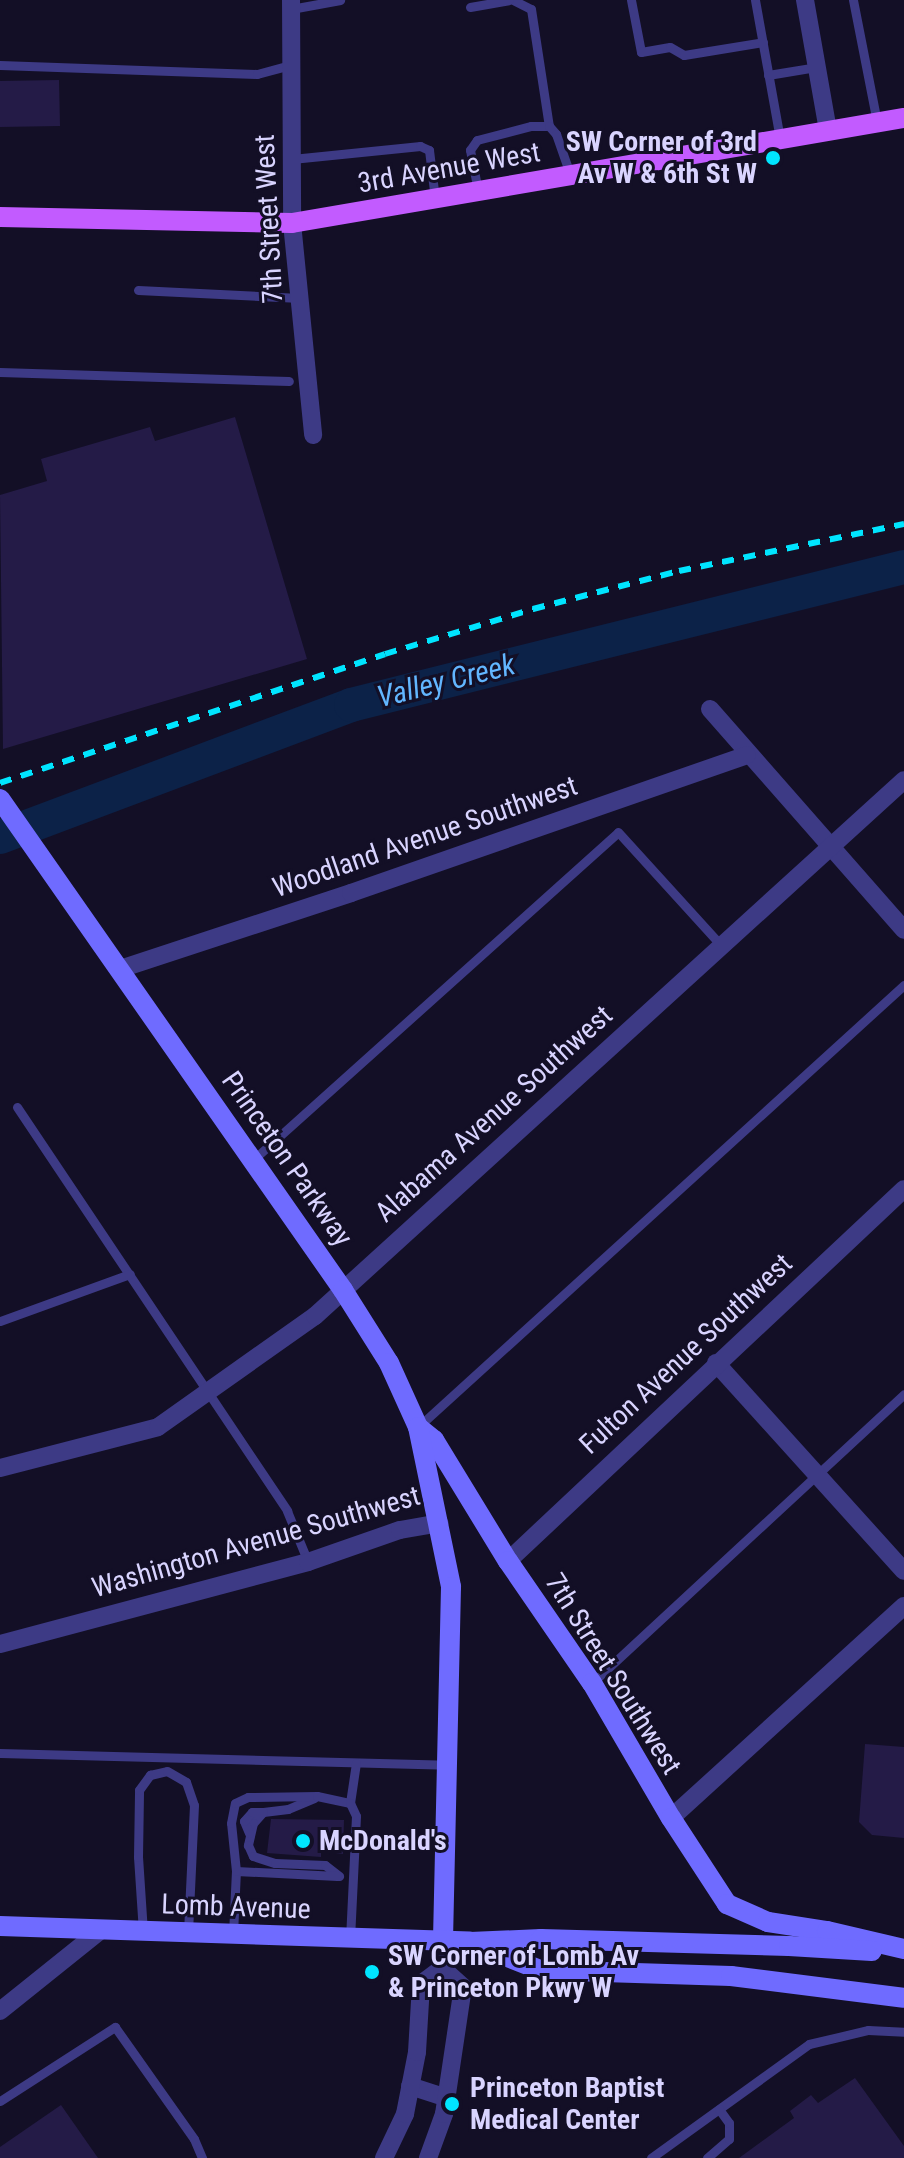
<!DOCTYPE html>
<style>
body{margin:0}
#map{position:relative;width:904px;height:2158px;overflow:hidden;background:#130f26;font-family:"Roboto Condensed",sans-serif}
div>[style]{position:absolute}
.river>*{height:34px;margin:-17px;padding:0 17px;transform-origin:17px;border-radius:17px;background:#0c2248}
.building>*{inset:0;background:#241b47}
.service>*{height:9px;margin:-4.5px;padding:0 4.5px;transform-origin:4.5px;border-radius:4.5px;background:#3d3a85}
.minor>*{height:18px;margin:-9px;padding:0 9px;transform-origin:9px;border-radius:9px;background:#3d3a85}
.secondary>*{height:20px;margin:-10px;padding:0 10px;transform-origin:10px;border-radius:10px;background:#6f6bff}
.primary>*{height:20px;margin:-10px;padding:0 10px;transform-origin:10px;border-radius:10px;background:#c25bff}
.rail>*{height:6px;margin-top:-3px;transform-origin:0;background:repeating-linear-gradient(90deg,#00e5ff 0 12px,transparent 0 22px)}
.dots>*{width:22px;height:22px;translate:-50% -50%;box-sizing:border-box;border:4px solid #130f26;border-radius:50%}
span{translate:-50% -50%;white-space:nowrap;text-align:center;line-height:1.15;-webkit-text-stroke:6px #130f26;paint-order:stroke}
.poi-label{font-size:28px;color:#d9d4ff;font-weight:700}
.right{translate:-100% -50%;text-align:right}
.left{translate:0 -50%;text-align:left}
.street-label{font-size:28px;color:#d9d4ff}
.water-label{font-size:30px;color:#62b6ff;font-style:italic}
</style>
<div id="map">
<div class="river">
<div style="left:0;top:837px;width:375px;rotate:-20.6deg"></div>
<div style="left:351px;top:705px;width:570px;rotate:-14.01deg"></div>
</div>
<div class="building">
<div style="clip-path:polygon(59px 80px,60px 126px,0 127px,0 81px)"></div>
<div style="clip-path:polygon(235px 417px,307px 659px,3px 749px,0 495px,47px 481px,41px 459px,150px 427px,155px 441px)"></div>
<div style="clip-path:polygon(865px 1744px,904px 1747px,904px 1838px,872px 1835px,859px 1822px)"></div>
<div style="clip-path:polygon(271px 1819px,344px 1820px,343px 1854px,321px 1851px,321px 1857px,267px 1853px)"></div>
<div style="clip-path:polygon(855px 2078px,904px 2146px,904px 2158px,739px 2158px,794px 2118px,790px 2111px,811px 2095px,818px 2103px)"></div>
<div style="clip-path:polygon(61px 2105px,98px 2158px,0 2158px,0 2147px)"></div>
</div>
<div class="service">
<div style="left:513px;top:0;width:20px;rotate:27deg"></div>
<div style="left:531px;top:9px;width:118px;rotate:81.3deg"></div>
<div style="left:631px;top:0;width:53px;rotate:79.1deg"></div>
<div style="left:641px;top:52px;width:29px;rotate:-10deg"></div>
<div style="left:670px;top:47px;width:16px;rotate:30deg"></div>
<div style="left:684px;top:55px;width:80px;rotate:-9.3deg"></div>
<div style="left:755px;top:0;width:141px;rotate:79.8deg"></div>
<div style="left:853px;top:0;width:124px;rotate:78.9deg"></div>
<div style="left:470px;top:7px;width:39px;rotate:-10deg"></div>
<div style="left:291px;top:9px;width:50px;rotate:-10.4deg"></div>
<div style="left:0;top:65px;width:257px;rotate:2deg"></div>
<div style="left:257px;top:74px;width:35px;rotate:-15deg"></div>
<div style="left:768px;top:75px;width:50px;rotate:-9.3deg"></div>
<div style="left:292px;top:159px;width:129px;rotate:-5.8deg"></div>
<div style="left:420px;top:146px;width:10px;rotate:24deg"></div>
<div style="left:429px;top:150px;width:49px;rotate:83deg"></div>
<div style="left:478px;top:191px;width:42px;rotate:-101deg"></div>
<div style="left:470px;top:150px;width:12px;rotate:-55deg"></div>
<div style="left:477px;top:140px;width:56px;rotate:-14.5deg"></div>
<div style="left:531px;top:126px;width:18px"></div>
<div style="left:549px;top:126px;width:11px;rotate:49deg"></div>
<div style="left:556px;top:134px;width:42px;rotate:70.7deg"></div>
<div style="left:138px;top:290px;width:162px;rotate:2.8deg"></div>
<div style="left:0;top:372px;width:289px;rotate:1.8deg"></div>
<div style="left:17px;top:1107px;width:486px;rotate:56.2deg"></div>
<div style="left:287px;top:1511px;width:55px;rotate:67.6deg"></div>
<div style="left:254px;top:1159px;width:489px;rotate:-41.9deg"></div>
<div style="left:618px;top:832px;width:153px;rotate:47.7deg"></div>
<div style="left:0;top:1321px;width:138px;rotate:-19.9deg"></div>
<div style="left:418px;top:1427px;width:657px;rotate:-42.29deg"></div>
<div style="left:592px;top:1683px;width:425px;rotate:-42.8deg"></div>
<div style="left:0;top:1753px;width:447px;rotate:1.5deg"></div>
<div style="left:314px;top:1798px;width:28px;rotate:157deg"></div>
<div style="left:288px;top:1809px;width:25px;rotate:173deg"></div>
<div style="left:263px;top:1812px;width:15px;rotate:132deg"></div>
<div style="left:253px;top:1823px;width:23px;rotate:103deg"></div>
<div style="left:248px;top:1845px;width:12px;rotate:66deg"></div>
<div style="left:253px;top:1856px;width:23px;rotate:18deg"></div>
<div style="left:275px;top:1863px;width:50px;rotate:2.3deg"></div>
<div style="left:325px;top:1865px;width:18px;rotate:38deg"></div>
<div style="left:350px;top:1803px;width:40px;rotate:-81.5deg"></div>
<div style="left:249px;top:1833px;width:13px;rotate:-113deg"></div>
<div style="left:244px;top:1821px;width:12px;rotate:-48deg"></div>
<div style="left:252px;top:1812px;width:11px"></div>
<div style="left:236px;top:1871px;width:101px;rotate:2.8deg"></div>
<div style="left:143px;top:1932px;width:75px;rotate:-93.8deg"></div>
<div style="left:138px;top:1857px;width:67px;rotate:-89.1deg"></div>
<div style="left:139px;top:1790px;width:19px;rotate:-54deg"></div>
<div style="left:150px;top:1775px;width:17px;rotate:-13deg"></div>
<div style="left:167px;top:1771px;width:22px;rotate:30deg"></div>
<div style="left:186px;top:1782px;width:24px;rotate:71deg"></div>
<div style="left:194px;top:1805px;width:128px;rotate:92.7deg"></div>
<div style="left:233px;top:1934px;width:63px;rotate:-87.3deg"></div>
<div style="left:236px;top:1871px;width:48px;rotate:-95.9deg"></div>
<div style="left:231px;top:1823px;width:20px;rotate:-79deg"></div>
<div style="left:235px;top:1803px;width:14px;rotate:-25deg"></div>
<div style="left:248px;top:1797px;width:69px;rotate:-0.8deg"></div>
<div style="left:317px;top:1796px;width:34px;rotate:12deg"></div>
<div style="left:350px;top:1803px;width:14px;rotate:65deg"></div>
<div style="left:356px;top:1816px;width:122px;rotate:92.8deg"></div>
<div style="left:0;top:2101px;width:137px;rotate:-32.8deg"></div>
<div style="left:115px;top:2027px;width:137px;rotate:54.8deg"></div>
<div style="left:194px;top:2139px;width:21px;rotate:67deg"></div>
<div style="left:651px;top:2158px;width:195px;rotate:-35.8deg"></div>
<div style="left:809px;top:2044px;width:61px;rotate:-13.3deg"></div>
<div style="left:868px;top:2030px;width:36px;rotate:3deg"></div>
<div style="left:707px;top:2158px;width:29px;rotate:-41deg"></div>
<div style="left:729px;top:2139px;width:16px;rotate:-90deg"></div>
<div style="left:729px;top:2123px;width:17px;rotate:-126deg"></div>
</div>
<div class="minor">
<div style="left:291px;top:0;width:223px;rotate:89.7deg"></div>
<div style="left:292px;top:223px;width:213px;rotate:84.3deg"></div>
<div style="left:805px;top:0;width:133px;rotate:80deg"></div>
<div style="left:710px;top:709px;width:294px;rotate:48.7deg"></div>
<div style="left:120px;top:969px;width:243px;rotate:-18.2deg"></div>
<div style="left:351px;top:893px;width:419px;rotate:-19.2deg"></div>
<div style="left:716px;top:1363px;width:280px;rotate:47.9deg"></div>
<div style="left:0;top:1468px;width:163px;rotate:-14.5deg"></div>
<div style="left:158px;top:1427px;width:192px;rotate:-35.3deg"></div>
<div style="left:315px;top:1316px;width:796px;rotate:-42.3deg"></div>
<div style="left:508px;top:1561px;width:543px;rotate:-43.21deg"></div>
<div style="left:0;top:1644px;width:319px;rotate:-14.9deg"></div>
<div style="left:308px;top:1562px;width:97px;rotate:-19.2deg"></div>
<div style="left:400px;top:1530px;width:40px;rotate:-10deg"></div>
<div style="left:671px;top:1818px;width:315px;rotate:-42.3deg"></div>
<div style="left:0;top:2011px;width:129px;rotate:-38.7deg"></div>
<div style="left:410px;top:2086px;width:39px;rotate:18deg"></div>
<div style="left:384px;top:2158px;width:49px;rotate:-64.5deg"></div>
<div style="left:405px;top:2114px;width:63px;rotate:-79deg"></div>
<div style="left:417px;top:2052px;width:68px;rotate:-86.6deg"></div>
<div style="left:421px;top:1984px;width:26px;rotate:-37deg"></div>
<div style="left:428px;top:2158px;width:47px;rotate:-70deg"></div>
<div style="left:444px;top:2114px;width:128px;rotate:-81.5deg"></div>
<div style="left:463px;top:1987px;width:28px;rotate:-138deg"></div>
<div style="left:442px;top:1968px;width:27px;rotate:-88deg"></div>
</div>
<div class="secondary">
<div style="left:0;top:799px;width:599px;rotate:55.06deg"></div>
<div style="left:343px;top:1290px;width:86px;rotate:57.8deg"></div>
<div style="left:389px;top:1363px;width:70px;rotate:65.6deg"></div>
<div style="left:418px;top:1427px;width:21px;rotate:39deg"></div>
<div style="left:434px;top:1440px;width:142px;rotate:58.6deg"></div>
<div style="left:508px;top:1561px;width:148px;rotate:55.5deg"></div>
<div style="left:592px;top:1683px;width:156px;rotate:59.7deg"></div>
<div style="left:671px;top:1818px;width:103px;rotate:56.9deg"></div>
<div style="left:727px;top:1904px;width:45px;rotate:23.7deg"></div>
<div style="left:768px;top:1922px;width:60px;rotate:8.7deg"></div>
<div style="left:827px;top:1931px;width:79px;rotate:13.2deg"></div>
<div style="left:418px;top:1427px;width:163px;rotate:78.3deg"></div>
<div style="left:451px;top:1587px;width:354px;rotate:91.3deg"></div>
<div style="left:0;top:1926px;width:470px;rotate:1.9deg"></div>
<div style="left:470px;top:1942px;width:71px;rotate:-2.4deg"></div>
<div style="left:541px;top:1939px;width:248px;rotate:1.6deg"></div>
<div style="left:789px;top:1946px;width:83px;rotate:3.4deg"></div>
<div style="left:477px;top:1945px;width:68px;rotate:21.6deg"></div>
<div style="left:540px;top:1970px;width:191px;rotate:1.8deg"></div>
<div style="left:731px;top:1976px;width:174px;rotate:7.2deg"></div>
</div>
<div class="primary">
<div style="left:0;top:217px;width:292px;rotate:1.2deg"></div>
<div style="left:292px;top:223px;width:621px;rotate:-9.74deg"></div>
</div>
<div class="rail">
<div style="left:0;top:783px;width:406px;rotate:-18.5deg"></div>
<div style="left:385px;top:654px;width:155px;rotate:-16.9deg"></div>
<div style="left:533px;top:609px;width:151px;rotate:-14.6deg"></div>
<div style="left:679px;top:571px;width:230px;rotate:-11.8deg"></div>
</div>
<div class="dots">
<div style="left:773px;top:158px;background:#00e5ff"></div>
<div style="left:303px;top:1841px;background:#00e5ff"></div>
<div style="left:372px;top:1972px;background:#00e5ff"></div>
<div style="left:452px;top:2104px;background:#00e5ff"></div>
</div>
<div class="poi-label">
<span class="right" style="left:757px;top:158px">SW Corner of 3rd<br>Av W &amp; 6th St W</span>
<span class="left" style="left:319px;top:1841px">McDonald's</span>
<span class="left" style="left:388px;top:1972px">SW Corner of Lomb Av<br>&amp; Princeton Pkwy W</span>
<span class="left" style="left:470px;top:2104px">Princeton Baptist<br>Medical Center</span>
</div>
<div class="street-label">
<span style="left:449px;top:168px;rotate:-10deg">3rd Avenue West</span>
<span style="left:269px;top:219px;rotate:-93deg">7th Street West</span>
<span style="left:425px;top:837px;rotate:-19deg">Woodland Avenue Southwest</span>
<span style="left:494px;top:1114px;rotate:-42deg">Alabama Avenue Southwest</span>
<span style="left:287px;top:1159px;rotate:55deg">Princeton Parkway</span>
<span style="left:686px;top:1354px;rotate:-43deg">Fulton Avenue Southwest</span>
<span style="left:256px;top:1542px;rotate:-16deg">Washington Avenue Southwest</span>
<span style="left:613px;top:1674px;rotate:58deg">7th Street Southwest</span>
<span style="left:236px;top:1907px;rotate:2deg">Lomb Avenue</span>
</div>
<div class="water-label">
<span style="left:446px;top:681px;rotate:-14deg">Valley Creek</span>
</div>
</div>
